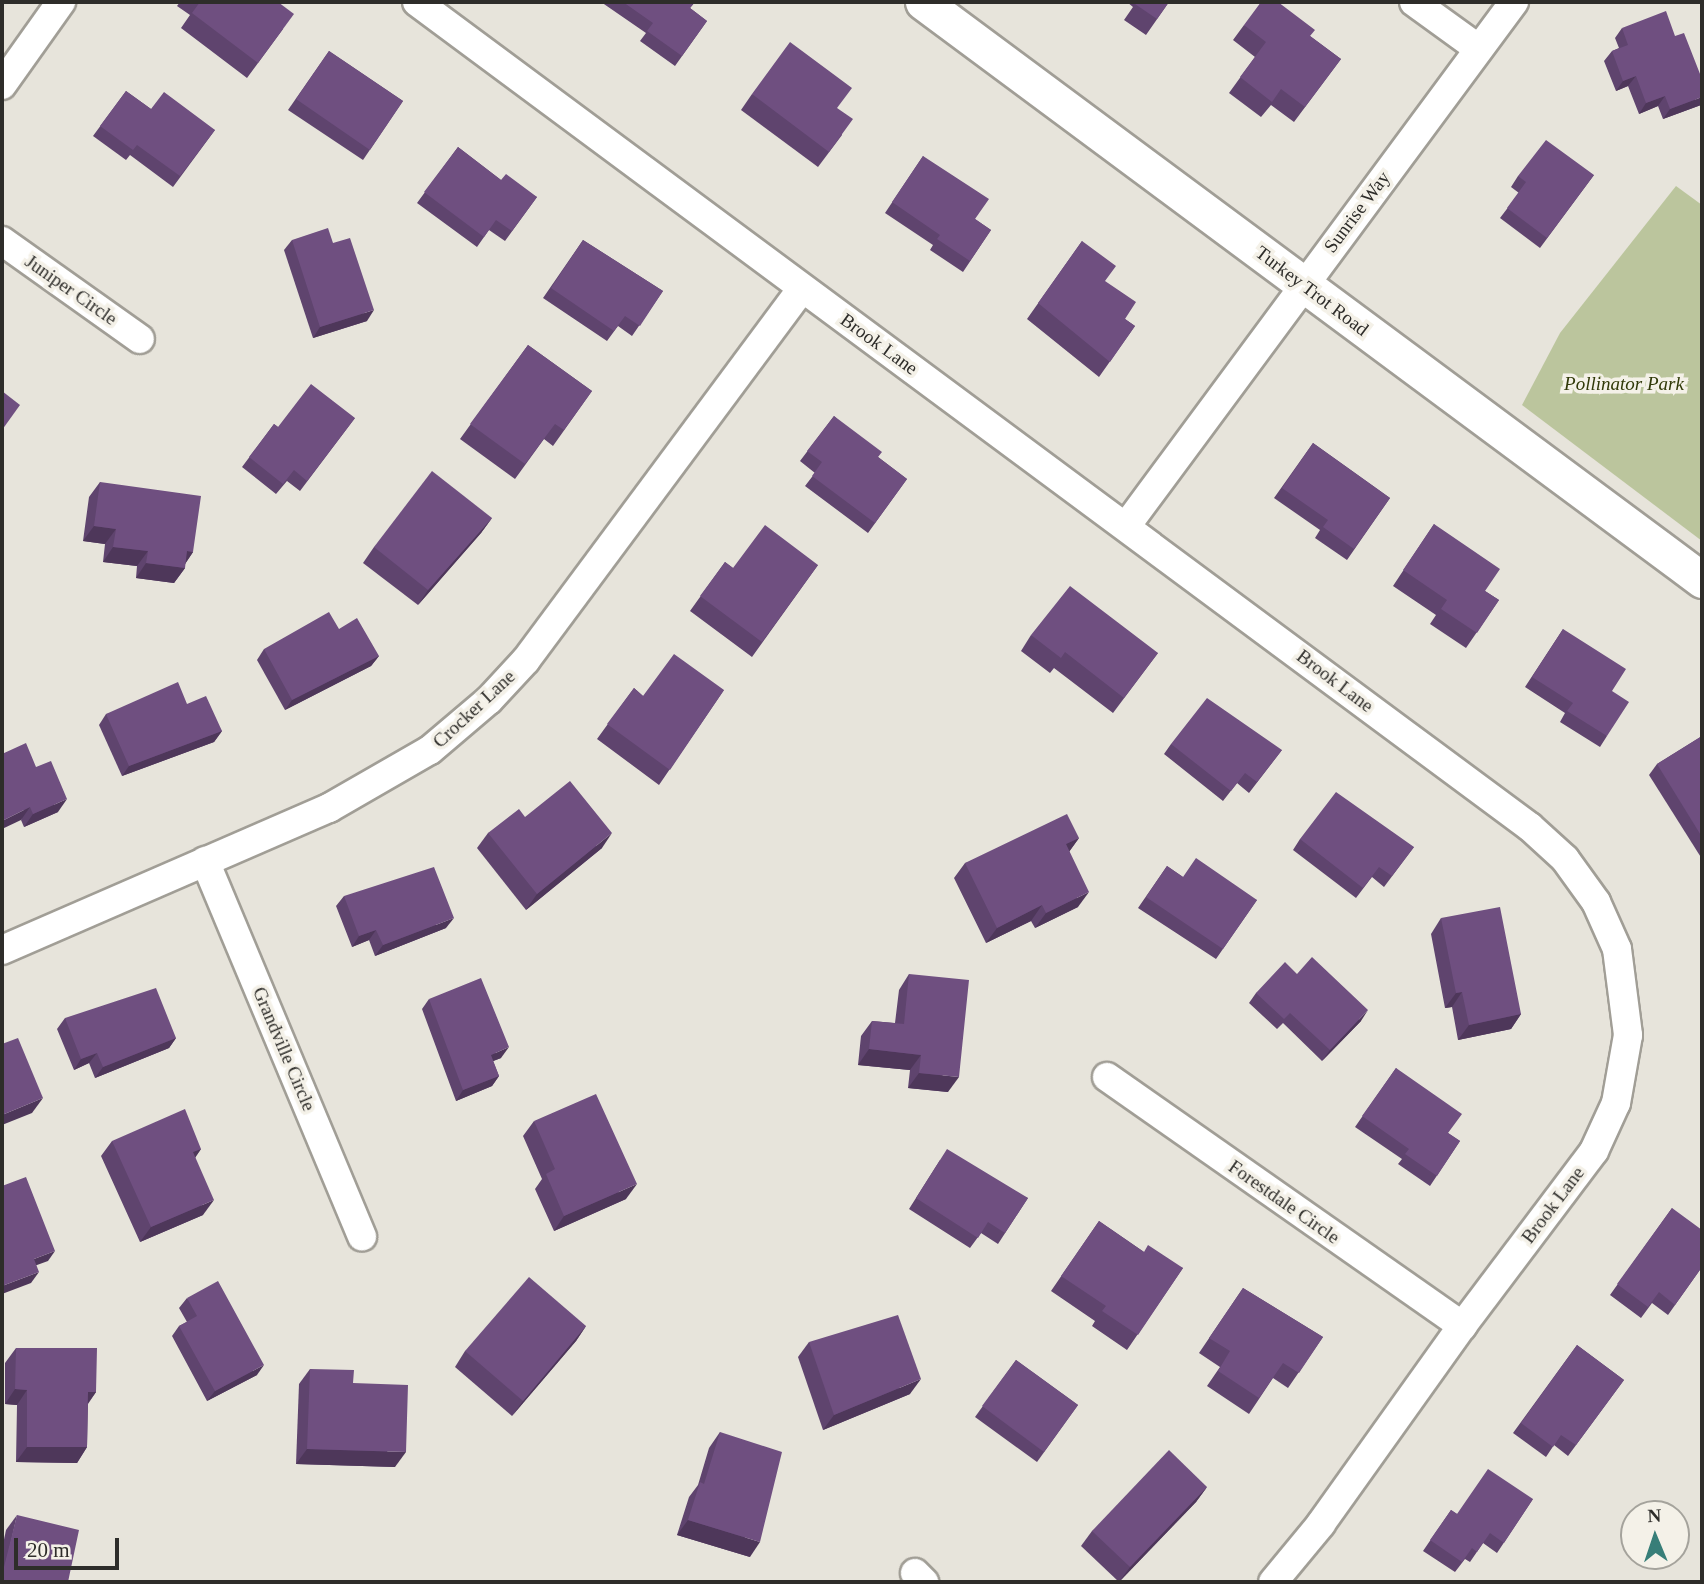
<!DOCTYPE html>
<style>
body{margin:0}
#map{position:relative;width:1704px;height:1584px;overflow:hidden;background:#e7e4db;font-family:Georgia,serif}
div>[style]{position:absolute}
.green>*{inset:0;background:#bbc59d}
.roads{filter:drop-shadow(2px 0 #a19e96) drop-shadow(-2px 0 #a19e96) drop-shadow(0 2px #a19e96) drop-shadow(0 -2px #a19e96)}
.minor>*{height:28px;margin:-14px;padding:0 14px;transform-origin:14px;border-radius:14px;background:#fff}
.tertiary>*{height:35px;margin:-17.5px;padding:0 17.5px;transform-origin:17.5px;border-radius:17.5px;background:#fff}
.wall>*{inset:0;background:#5f446e}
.shaded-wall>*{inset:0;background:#4e375a}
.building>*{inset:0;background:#6f4f80}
span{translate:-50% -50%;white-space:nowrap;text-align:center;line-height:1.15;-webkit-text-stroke:7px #f4f1e8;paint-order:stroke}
.street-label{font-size:19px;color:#2e2d2a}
.park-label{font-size:19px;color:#303908;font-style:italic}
.frame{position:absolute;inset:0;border:4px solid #2e2d2a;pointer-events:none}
.north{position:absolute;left:1620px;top:1500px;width:70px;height:70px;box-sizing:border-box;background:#f4f1e8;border:2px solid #a5a39c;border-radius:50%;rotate:358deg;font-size:19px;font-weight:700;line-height:28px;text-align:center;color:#2e2d2a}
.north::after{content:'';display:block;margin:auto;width:24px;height:32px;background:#377e78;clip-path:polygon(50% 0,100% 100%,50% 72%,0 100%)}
.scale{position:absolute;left:14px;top:1538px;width:105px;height:32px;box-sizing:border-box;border:4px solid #2e2d2a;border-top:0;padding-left:9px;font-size:21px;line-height:24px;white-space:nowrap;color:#2e2d2a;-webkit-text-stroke:5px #f4f1e8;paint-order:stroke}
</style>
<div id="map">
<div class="green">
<div style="clip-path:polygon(1676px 186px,1702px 205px,1702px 541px,1522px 405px,1560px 333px)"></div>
</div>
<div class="roads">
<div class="minor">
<div style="left:417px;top:2px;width:1385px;rotate:36.55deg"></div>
<div style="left:1530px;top:827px;width:47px;rotate:42.4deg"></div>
<div style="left:1565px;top:859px;width:53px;rotate:54.2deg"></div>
<div style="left:1596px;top:902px;width:51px;rotate:65.9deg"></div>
<div style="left:1617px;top:949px;width:87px;rotate:82.7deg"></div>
<div style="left:1628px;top:1035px;width:69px;rotate:100deg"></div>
<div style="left:1616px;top:1103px;width:53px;rotate:114.6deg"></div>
<div style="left:1594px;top:1151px;width:219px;rotate:127deg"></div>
<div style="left:1462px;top:1326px;width:243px;rotate:125.5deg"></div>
<div style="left:1321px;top:1524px;width:75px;rotate:129.6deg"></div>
<div style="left:1414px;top:2px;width:80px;rotate:35.9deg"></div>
<div style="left:2px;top:85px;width:102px;rotate:-54.6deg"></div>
<div style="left:2px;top:241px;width:169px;rotate:35.4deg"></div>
<div style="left:1127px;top:525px;width:651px;rotate:-53.5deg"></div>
<div style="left:205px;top:861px;width:407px;rotate:67.3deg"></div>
<div style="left:2px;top:950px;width:357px;rotate:-23.5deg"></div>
<div style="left:329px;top:808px;width:116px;rotate:-29.9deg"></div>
<div style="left:430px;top:750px;width:77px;rotate:-40.3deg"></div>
<div style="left:489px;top:700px;width:54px;rotate:-47.2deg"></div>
<div style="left:526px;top:660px;width:462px;rotate:-53.4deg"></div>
<div style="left:1107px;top:1077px;width:434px;rotate:35deg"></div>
<div style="left:915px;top:1573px;width:13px;rotate:45deg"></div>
</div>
<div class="tertiary">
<div style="left:923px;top:2px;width:970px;rotate:36.57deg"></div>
</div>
</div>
<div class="wall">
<div style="clip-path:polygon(180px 2px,278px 2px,283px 29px,247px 78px,181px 28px,190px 15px,177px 6px)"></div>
<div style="clip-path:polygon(601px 2px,695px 2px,690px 8px,707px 21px,675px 66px,640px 41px,646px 33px)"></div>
<div style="clip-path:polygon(1127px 2px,1169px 2px,1146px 35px,1124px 20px,1133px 7px)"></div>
<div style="clip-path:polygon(1244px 25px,1310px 36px,1341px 59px,1294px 122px,1271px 105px,1261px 117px,1229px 93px,1255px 57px,1233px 40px)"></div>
<div style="clip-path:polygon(1622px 28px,1701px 105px,1663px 119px,1658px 106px,1639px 114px,1628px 86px,1616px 91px,1604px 61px,1612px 51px,1619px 48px,1615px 38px)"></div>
<div style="clip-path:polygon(329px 51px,403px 101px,363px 160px,288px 110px)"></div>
<div style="clip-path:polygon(126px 91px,151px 109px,215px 130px,173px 187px,130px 155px,126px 160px,93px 136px)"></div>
<div style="clip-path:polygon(752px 94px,837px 108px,842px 135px,818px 167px,741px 110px)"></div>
<div style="clip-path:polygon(458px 147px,501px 180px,537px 197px,505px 241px,489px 230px,477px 247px,417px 203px)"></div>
<div style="clip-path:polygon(923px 156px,975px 219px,991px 230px,963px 272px,930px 250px,933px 245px,885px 213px)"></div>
<div style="clip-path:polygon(1594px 175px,1540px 248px,1500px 218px,1519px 193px,1511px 187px,1518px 176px)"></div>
<div style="clip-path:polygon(292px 240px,333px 243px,367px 321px,313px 338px,284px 250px)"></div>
<div style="clip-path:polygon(583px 240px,663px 291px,632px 336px,618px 326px,607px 341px,543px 298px)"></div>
<div style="clip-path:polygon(1082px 241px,1125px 319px,1135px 326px,1099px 377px,1027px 319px)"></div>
<div style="clip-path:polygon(528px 345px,592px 391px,553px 446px,544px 439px,515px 479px,460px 439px)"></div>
<div style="clip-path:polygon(834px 416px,878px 457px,907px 479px,868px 533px,805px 486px,815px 473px,800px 461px)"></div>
<div style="clip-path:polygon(355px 418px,300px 491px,287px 481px,276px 494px,242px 467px,274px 424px,278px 427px)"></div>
<div style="clip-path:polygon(1313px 443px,1390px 498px,1347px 560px,1315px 538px,1320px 530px,1274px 498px)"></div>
<div style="clip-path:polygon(100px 482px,193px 552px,185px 564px,185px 568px,174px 583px,136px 578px,137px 566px,103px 562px,105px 544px,83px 541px,89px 497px)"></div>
<div style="clip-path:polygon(492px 518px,481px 533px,418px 605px,363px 563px,374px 547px)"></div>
<div style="clip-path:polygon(1434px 524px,1485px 591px,1499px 600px,1466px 648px,1430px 624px,1436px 615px,1393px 586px)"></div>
<div style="clip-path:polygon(725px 562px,733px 568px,818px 565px,752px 657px,690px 611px)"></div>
<div style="clip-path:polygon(1563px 629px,1607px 736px,1600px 747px,1560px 722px,1565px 713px,1525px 687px)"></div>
<div style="clip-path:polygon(1031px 635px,1158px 653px,1113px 713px,1054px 668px,1050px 673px,1021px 651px)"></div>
<div style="clip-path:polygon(264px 649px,379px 656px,371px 666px,285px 710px,257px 660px)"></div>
<div style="clip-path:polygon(634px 688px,643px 696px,724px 690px,659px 785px,597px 739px)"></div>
<div style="clip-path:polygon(187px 704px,222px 731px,214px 742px,122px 776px,99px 725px,106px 714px)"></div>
<div style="clip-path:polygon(1702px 736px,1702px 859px,1649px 775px,1657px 764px)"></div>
<div style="clip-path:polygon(1171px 744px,1282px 750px,1249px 793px,1237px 783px,1223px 801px,1164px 754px)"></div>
<div style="clip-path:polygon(36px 767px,58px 812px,24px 827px,21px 820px)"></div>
<div style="clip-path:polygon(525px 817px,602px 848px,526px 910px,477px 848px,488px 833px)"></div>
<div style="clip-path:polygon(1079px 838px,1069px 852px,1078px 907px,1035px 928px,1031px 921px,986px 943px,954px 878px,965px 863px)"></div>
<div style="clip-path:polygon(1300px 839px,1414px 847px,1384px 887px,1372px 877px,1356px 898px,1293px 850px)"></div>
<div style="clip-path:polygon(1167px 866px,1183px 877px,1257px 900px,1216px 959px,1138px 908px)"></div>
<div style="clip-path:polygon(344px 896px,446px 928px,375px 956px,369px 940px,352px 947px,336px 906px)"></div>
<div style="clip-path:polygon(1441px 918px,1521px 1014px,1511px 1029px,1458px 1040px,1452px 1007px,1445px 1008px,1431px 934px)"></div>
<div style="clip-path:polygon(909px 974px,948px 1092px,908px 1088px,910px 1070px,858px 1065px,861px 1036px,872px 1021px,895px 1023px,899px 990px)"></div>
<div style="clip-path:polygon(1297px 974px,1361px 1021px,1322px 1061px,1283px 1023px,1277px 1029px,1249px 1003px,1256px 993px)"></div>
<div style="clip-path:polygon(429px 999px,501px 1058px,493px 1061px,499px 1076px,492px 1086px,456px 1101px,422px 1009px)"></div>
<div style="clip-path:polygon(65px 1018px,176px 1038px,169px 1048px,95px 1078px,89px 1063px,74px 1070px,57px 1029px)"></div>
<div style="clip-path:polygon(1396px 1068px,1448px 1133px,1460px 1141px,1430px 1186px,1398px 1164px,1402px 1159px,1355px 1127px)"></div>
<div style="clip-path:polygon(534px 1121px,626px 1199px,554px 1231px,535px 1189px,542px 1179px,523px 1136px)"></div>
<div style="clip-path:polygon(112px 1141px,201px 1149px,195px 1157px,203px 1215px,140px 1242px,101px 1156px)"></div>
<div style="clip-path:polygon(940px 1160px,1028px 1198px,998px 1244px,981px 1233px,970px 1248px,909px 1209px)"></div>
<div style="clip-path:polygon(1672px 1208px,1702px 1267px,1668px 1315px,1652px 1303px,1641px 1318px,1610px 1295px)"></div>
<div style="clip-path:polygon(1099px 1221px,1144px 1252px,1183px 1268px,1127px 1350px,1092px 1326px,1095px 1321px,1051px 1291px)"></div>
<div style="clip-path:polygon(1243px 1288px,1323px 1337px,1288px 1388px,1273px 1378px,1249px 1414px,1207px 1386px,1220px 1367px,1199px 1353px)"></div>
<div style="clip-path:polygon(187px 1298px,257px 1375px,207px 1401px,172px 1336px,179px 1326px,187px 1322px,179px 1308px)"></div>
<div style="clip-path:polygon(586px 1326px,576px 1341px,512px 1416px,455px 1367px,465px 1351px)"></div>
<div style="clip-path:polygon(809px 1342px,910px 1394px,823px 1430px,798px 1357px)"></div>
<div style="clip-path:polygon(1577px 1345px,1624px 1380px,1568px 1456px,1554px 1445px,1546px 1457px,1513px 1433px)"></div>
<div style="clip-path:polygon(16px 1348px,96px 1392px,88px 1404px,87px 1447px,77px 1463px,16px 1462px,17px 1405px,5px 1404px,5px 1363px)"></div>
<div style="clip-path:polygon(1016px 1360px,1078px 1405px,1037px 1462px,975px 1417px)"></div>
<div style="clip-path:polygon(310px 1369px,353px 1383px,395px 1467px,296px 1464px,299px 1384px)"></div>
<div style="clip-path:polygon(720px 1432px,750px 1557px,677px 1535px,689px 1497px,698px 1485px,709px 1448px)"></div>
<div style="clip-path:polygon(1207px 1487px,1196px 1502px,1119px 1582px,1081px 1546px,1092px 1531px)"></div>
<div style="clip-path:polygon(1533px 1499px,1497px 1553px,1483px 1543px,1470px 1562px,1465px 1559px,1455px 1572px,1423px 1551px,1451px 1510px,1457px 1514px)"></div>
<div style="clip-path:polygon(17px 1515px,2px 1582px,2px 1549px,6px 1530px)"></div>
</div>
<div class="shaded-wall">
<div style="clip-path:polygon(1636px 76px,1628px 86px,1616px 91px,1623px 81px)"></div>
<div style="clip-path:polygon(1665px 96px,1658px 106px,1639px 114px,1646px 103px)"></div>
<div style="clip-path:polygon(1702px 97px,1701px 105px,1663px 119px,1670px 109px)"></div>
<div style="clip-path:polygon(374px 310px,367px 321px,313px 338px,320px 327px)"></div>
<div style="clip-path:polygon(492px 518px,481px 533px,418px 605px,428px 590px)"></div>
<div style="clip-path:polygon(94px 526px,116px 529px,105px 544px,83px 541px)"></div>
<div style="clip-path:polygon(113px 547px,148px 551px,137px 566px,103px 562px)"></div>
<div style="clip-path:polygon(187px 551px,193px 552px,183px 567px)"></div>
<div style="clip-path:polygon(146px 563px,185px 568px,174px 583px,136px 578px)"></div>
<div style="clip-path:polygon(379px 656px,371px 666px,285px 710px,292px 700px)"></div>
<div style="clip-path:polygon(222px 731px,214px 742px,122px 776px,129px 766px)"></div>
<div style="clip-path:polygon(67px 799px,58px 812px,24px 827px,33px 814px)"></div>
<div style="clip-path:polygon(30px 807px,21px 820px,2px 829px,2px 821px)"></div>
<div style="clip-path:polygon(612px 833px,602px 848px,526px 910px,537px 894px)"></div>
<div style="clip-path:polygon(1079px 838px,1068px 853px,1066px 844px)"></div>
<div style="clip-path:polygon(1089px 892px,1078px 907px,1035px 928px,1046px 913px)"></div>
<div style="clip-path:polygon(1042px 905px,1031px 921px,986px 943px,997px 928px)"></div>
<div style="clip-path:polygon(454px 918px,446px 928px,375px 956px,383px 945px)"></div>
<div style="clip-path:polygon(376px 930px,369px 940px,352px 947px,359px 936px)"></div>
<div style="clip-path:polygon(1462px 992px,1452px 1007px,1445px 1008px,1456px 993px)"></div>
<div style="clip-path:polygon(1368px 1010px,1361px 1021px,1322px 1061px,1330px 1050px)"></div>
<div style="clip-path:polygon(1521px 1014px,1511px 1029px,1458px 1040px,1469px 1025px)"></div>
<div style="clip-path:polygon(176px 1038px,169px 1048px,95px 1078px,103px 1067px)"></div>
<div style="clip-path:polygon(509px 1047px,501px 1058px,483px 1065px,491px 1055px)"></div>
<div style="clip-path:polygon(869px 1049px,921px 1055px,910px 1070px,858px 1065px)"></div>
<div style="clip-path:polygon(97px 1053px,89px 1063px,74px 1070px,81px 1059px)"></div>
<div style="clip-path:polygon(919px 1073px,959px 1077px,948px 1092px,908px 1088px)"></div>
<div style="clip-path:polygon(499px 1076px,492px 1086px,456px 1101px,463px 1090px)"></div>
<div style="clip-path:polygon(43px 1098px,32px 1113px,2px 1125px,2px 1115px)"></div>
<div style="clip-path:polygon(201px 1149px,191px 1164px,193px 1152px)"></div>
<div style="clip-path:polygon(637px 1184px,626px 1199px,554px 1231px,564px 1216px)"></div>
<div style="clip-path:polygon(214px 1200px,203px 1215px,140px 1242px,151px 1227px)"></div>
<div style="clip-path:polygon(55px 1251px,48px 1261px,26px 1269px,34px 1259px)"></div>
<div style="clip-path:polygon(39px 1272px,31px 1283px,2px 1294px,2px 1286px)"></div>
<div style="clip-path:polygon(586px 1326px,576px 1341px,512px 1416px,523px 1401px)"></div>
<div style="clip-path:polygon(264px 1365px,257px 1375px,207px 1401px,215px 1391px)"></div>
<div style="clip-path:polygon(921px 1379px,910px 1394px,823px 1430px,834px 1415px)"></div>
<div style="clip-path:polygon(15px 1389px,27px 1390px,17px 1405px,5px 1404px)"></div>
<div style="clip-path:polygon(88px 1392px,96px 1392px,85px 1407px)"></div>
<div style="clip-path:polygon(27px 1447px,87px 1447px,77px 1463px,16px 1462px)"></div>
<div style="clip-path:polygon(307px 1449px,406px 1452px,395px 1467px,296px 1464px)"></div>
<div style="clip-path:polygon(1207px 1487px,1196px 1502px,1119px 1582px,1130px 1567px)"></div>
<div style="clip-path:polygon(688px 1520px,760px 1542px,750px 1557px,677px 1535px)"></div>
</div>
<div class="building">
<div style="clip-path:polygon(200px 2px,278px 2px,294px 14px,258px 63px,192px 13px)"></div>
<div style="clip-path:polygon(623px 2px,695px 2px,690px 8px,707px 21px,682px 56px,647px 31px,653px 23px)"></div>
<div style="clip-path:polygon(1137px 2px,1169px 2px,1157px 19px,1135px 4px)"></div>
<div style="clip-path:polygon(1261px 2px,1278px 2px,1315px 30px,1310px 36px,1341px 59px,1305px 107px,1281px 89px,1272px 102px,1240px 77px,1266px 42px,1244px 25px)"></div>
<div style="clip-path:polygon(1666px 11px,1675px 36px,1684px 33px,1702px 79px,1702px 97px,1670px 109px,1665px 96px,1646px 103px,1636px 76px,1623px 81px,1612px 51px,1628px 45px,1622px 28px)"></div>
<div style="clip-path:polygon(790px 42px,852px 88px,837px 108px,853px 119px,829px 152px,752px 94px)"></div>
<div style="clip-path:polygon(329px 51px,403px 101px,370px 150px,296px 99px)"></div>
<div style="clip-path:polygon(126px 91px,151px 109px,164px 92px,215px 130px,180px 176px,137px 145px,133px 150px,100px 126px)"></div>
<div style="clip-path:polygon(1546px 140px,1594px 175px,1547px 238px,1507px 208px,1526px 182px,1518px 176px)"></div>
<div style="clip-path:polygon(458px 147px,501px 180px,506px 174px,537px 197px,512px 231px,496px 220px,484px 237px,424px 192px)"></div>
<div style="clip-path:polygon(923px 156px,989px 199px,975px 219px,991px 230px,970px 261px,937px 239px,940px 235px,892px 202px)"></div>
<div style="clip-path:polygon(328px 228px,333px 243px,350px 238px,374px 310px,320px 327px,292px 240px)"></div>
<div style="clip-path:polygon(583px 240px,663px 291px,640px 326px,625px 316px,614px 331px,551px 288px)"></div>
<div style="clip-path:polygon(1082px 241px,1116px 266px,1105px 281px,1136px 302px,1125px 319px,1135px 326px,1110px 362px,1038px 303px)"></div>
<div style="clip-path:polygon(528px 345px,592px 391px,564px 430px,555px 424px,525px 464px,470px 424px)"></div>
<div style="clip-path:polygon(311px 384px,355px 418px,307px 481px,294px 470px,283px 484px,249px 457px,274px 424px,278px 427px)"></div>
<div style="clip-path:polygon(2px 391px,20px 405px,2px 430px)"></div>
<div style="clip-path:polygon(834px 416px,882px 452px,878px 457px,907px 479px,875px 523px,812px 476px,822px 462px,807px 451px)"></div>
<div style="clip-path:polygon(1313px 443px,1390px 498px,1354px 549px,1323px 527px,1328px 520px,1282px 488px)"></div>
<div style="clip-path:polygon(432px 471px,492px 518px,428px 590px,374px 547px)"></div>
<div style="clip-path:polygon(100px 482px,201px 496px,193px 552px,187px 551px,185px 568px,146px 563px,148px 551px,113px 547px,116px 529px,94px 526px)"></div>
<div style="clip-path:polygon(1434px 524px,1500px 569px,1485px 591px,1499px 600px,1477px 633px,1441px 609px,1447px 600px,1403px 570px)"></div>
<div style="clip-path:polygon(765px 525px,818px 565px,762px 642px,700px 596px,725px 562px,733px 568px)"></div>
<div style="clip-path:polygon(1070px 586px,1158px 653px,1124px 698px,1065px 652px,1061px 658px,1031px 635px)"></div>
<div style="clip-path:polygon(329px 612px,339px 629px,357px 618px,379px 656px,292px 700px,264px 649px)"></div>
<div style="clip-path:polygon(1563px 629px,1626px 669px,1612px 691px,1629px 702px,1607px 736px,1567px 711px,1573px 703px,1532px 677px)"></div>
<div style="clip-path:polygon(674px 654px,724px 690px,670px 770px,607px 724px,634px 688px,643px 696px)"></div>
<div style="clip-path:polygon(178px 682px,187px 704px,206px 696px,222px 731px,129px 766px,106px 714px)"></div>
<div style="clip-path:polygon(1207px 698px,1282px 750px,1257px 782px,1245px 773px,1231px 791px,1171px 744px)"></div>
<div style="clip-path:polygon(1702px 736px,1702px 837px,1657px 764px)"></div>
<div style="clip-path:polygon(26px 743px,36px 767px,51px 761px,67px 799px,33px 814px,30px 807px,2px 821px,2px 754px)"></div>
<div style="clip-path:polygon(570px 781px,612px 833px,537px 894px,488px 833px,519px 809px,525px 817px)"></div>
<div style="clip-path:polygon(1336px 792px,1414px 847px,1392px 876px,1379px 867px,1363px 888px,1300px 839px)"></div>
<div style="clip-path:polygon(1067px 814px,1079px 838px,1066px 844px,1089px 892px,1046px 913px,1042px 905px,997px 928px,965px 863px)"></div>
<div style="clip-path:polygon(1196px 858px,1257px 900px,1223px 949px,1146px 897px,1167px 866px,1183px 877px)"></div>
<div style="clip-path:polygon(434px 867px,454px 918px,383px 945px,376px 930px,359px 936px,344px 896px)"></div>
<div style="clip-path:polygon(1500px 907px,1521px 1014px,1469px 1025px,1462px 992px,1456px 993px,1441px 918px)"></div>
<div style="clip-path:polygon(1312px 957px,1368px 1010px,1330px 1050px,1290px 1013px,1284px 1019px,1256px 993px,1285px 962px,1297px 974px)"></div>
<div style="clip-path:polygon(909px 974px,969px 980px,959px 1077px,919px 1073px,921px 1055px,869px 1049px,872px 1021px,904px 1024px)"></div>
<div style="clip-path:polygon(481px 978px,509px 1047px,491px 1055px,499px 1076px,463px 1090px,429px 999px)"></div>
<div style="clip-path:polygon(156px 988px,176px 1038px,103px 1067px,97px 1053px,81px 1059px,65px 1018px)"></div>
<div style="clip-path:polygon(18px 1038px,43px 1098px,2px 1115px,2px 1044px)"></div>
<div style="clip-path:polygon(1396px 1068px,1462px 1114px,1448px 1133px,1460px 1141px,1437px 1176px,1405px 1154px,1409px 1149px,1362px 1116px)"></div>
<div style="clip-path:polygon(596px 1094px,637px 1184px,564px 1216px,546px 1174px,555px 1169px,534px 1121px)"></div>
<div style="clip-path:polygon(185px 1109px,201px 1149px,193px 1152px,214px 1200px,151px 1227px,112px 1141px)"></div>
<div style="clip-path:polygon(947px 1149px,1028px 1198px,1005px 1233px,988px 1222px,978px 1238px,916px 1198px)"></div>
<div style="clip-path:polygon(26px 1177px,55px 1251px,34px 1259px,39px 1272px,2px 1286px,2px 1186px)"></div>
<div style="clip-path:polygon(1672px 1208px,1702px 1230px,1702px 1267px,1675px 1305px,1659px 1292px,1648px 1307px,1617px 1284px)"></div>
<div style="clip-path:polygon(1099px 1221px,1144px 1252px,1148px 1245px,1183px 1268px,1138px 1335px,1102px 1311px,1106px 1306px,1061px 1276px)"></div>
<div style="clip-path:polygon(529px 1277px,586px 1326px,523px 1401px,465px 1351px)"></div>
<div style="clip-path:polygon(218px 1281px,264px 1365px,215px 1391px,179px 1326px,197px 1316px,187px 1298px)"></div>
<div style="clip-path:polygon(1243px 1288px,1323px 1337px,1299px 1373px,1283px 1363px,1259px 1398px,1218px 1371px,1230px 1351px,1209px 1338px)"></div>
<div style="clip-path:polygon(898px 1315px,921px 1379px,834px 1415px,809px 1342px)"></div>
<div style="clip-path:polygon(1577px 1345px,1624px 1380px,1576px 1445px,1561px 1435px,1553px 1447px,1521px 1423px)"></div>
<div style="clip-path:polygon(16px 1348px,97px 1348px,96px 1392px,88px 1392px,87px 1447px,27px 1447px,27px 1390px,15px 1389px)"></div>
<div style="clip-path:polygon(1016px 1360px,1078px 1405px,1044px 1452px,982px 1406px)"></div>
<div style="clip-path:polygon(310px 1369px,354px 1370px,353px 1383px,408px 1385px,406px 1452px,307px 1449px)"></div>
<div style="clip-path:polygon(720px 1432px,782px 1452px,760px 1542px,688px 1520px,700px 1482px,704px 1484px)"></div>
<div style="clip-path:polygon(1169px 1450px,1207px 1487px,1130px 1567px,1092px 1531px)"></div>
<div style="clip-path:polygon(1488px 1469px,1533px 1499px,1504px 1543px,1490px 1533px,1477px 1552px,1472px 1548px,1462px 1562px,1430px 1540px,1451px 1510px,1457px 1514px)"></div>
<div style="clip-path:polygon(17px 1515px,79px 1530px,68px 1582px,2px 1582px,2px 1566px,4px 1567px)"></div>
</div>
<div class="street-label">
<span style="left:1357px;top:212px;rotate:-53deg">Sunrise Way</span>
<span style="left:71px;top:290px;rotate:35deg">Juniper Circle</span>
<span style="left:1312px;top:291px;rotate:37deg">Turkey Trot Road</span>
<span style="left:879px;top:344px;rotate:36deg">Brook Lane</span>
<span style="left:1335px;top:681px;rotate:37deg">Brook Lane</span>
<span style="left:474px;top:709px;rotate:-43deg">Crocker Lane</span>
<span style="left:284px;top:1049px;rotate:67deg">Grandville Circle</span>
<span style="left:1284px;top:1202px;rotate:35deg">Forestdale Circle</span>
<span style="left:1553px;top:1205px;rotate:-53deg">Brook Lane</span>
</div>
<div class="park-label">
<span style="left:1624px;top:384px">Pollinator Park</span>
</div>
<div class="frame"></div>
<div class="north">N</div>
<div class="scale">20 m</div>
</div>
